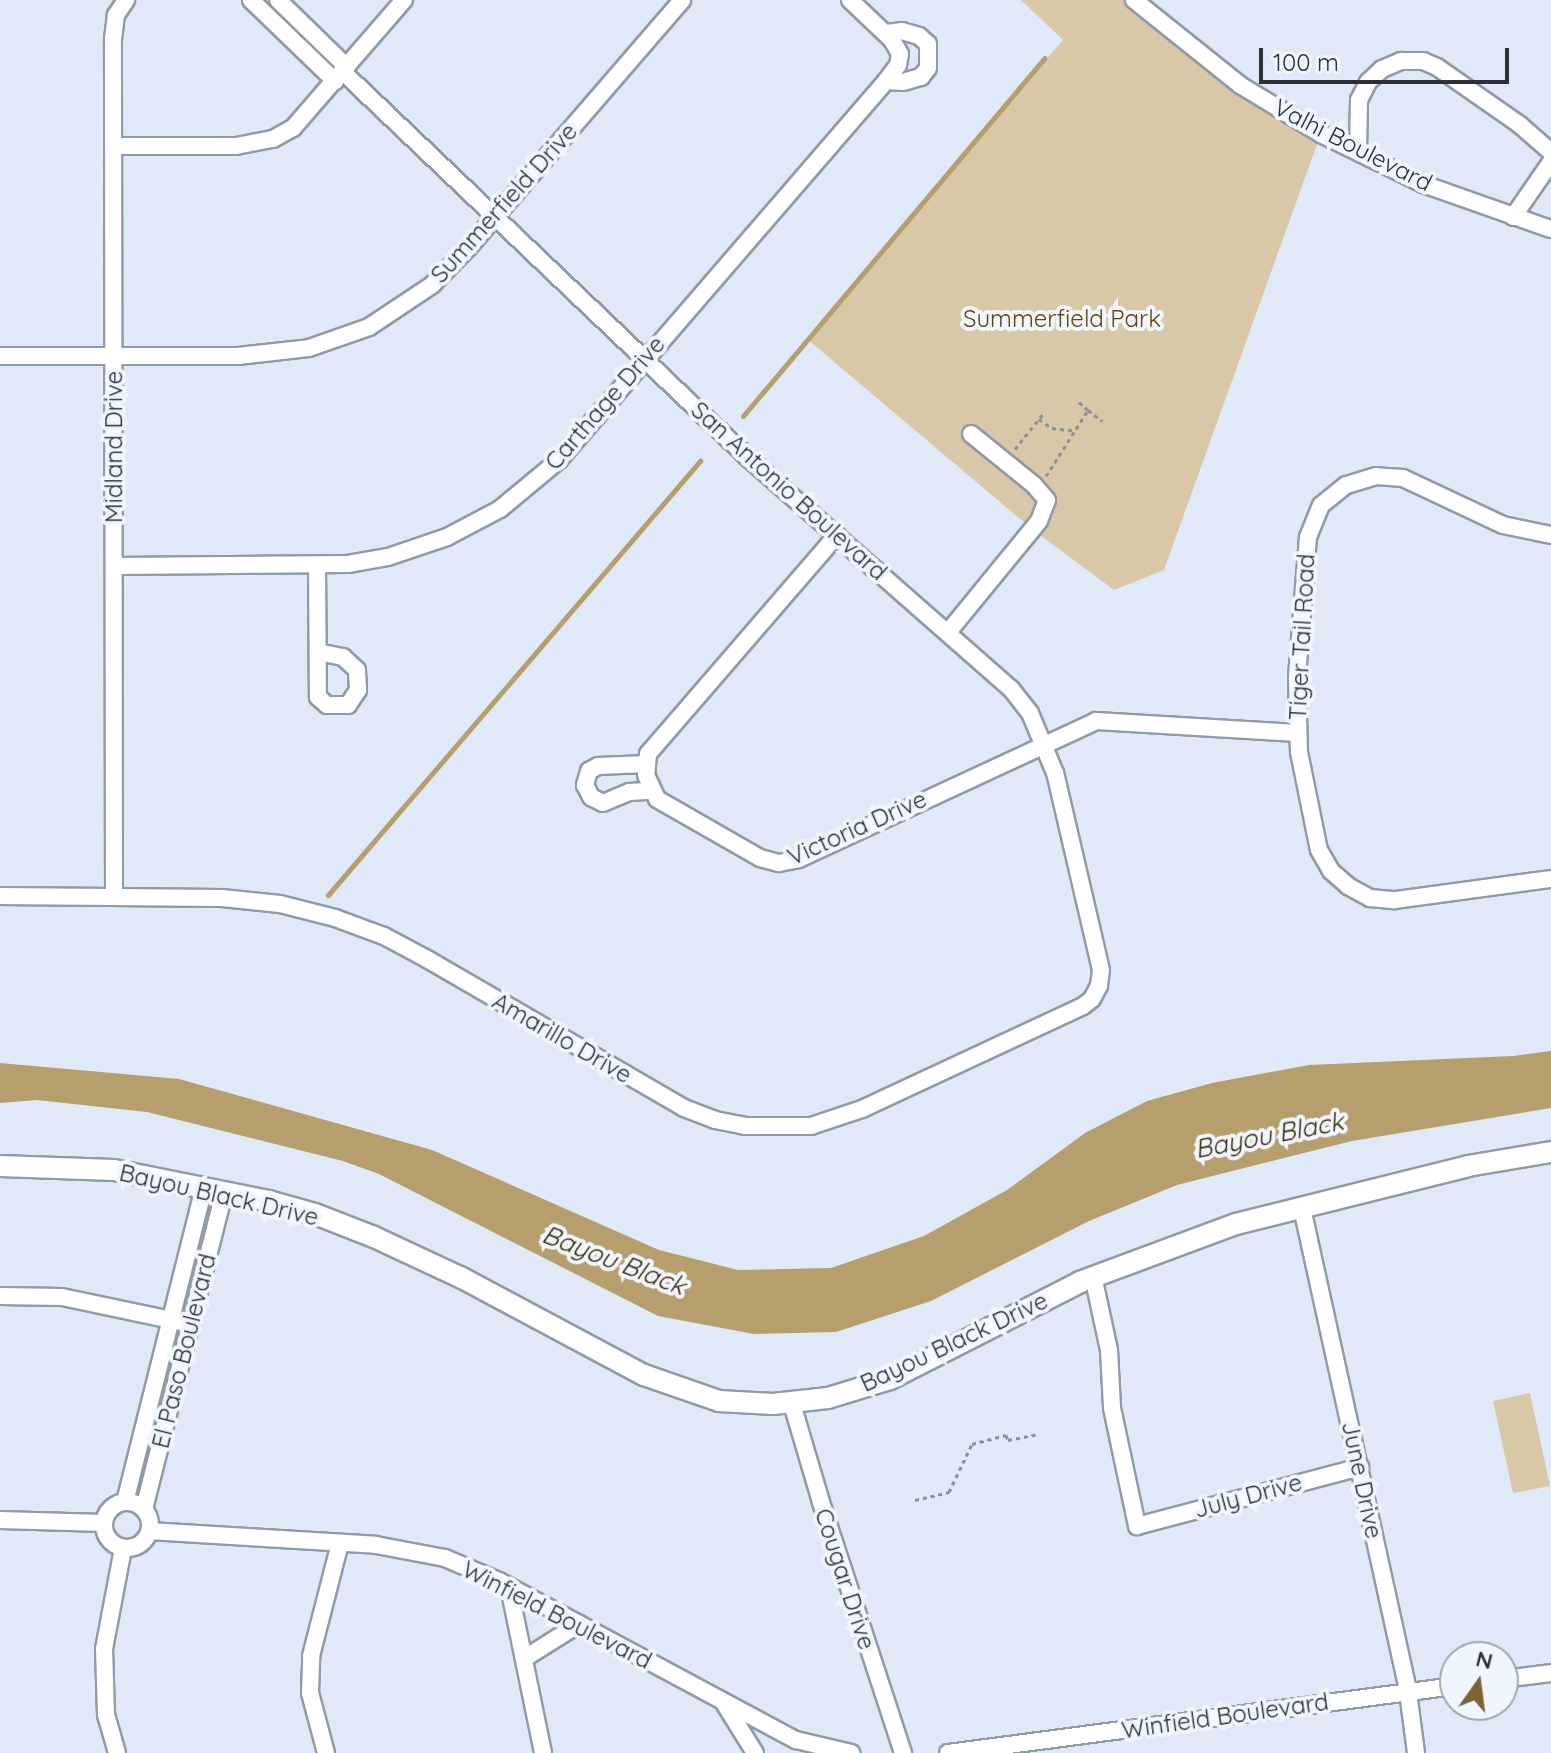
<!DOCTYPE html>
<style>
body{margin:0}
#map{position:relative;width:1551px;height:1753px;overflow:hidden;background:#dfe9f8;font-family:Quicksand,sans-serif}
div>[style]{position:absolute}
.green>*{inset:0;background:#d9c8a8}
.water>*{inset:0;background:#b79e6d}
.stream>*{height:5px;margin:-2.5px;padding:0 2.5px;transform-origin:2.5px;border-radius:2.5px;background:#b79e6d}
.path>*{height:3px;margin-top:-1.5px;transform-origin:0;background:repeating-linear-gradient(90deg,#89919b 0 4px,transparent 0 8px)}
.roads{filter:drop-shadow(2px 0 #919aa8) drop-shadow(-2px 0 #919aa8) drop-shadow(0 2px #919aa8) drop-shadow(0 -2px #919aa8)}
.minor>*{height:16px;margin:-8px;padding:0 8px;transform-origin:8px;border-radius:8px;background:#fff}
.minor>.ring{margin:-8px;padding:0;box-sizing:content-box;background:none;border:16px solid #fff;border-radius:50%}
.major>*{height:20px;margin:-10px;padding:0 10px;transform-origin:10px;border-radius:10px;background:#fff}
span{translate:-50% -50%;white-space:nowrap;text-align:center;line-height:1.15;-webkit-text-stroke:8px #f0f6ff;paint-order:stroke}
.street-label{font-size:24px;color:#2c3035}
.park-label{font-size:24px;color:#624808}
.water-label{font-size:26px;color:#3d2c01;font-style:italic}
.north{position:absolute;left:1439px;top:1641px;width:80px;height:80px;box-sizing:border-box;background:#f0f6ff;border:2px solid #a2a7ae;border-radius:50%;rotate:14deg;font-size:22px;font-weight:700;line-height:32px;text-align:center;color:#2c3035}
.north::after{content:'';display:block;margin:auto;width:28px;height:36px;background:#7c6535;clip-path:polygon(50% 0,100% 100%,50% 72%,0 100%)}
.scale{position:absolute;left:1259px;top:48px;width:250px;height:36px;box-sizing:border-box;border:4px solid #2c3035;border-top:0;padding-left:10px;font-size:24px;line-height:28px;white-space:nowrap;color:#2c3035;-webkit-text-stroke:6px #f0f6ff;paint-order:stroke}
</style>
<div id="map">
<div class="green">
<div style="clip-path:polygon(1021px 0,1137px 0,1320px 136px,1164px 570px,1114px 590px,1032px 529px,807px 339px,1063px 40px)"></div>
<div style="clip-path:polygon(1530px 1393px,1550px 1486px,1513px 1493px,1493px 1401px)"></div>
</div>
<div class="water">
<div style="clip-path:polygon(1551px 1051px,1551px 1108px,1352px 1141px,1177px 1185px,1089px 1221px,931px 1301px,836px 1332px,754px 1334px,658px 1316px,379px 1174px,343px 1161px,147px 1112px,37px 1100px,0 1103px,0 1063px,179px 1079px,432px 1150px,659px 1250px,738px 1270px,831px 1268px,924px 1236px,1007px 1190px,1085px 1133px,1147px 1101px,1212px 1083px,1309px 1065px,1513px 1056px)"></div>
</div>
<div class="stream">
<div style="left:743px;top:416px;width:468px;rotate:-49.9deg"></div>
<div style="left:328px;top:895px;width:572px;rotate:-49.4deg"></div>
</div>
<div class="path">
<div style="left:1079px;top:402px;width:12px;rotate:42deg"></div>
<div style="left:1039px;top:419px;width:16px;rotate:35deg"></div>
<div style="left:1052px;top:428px;width:23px;rotate:7deg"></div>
<div style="left:1015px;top:449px;width:45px;rotate:-51.3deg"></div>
<div style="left:1046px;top:476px;width:78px;rotate:-57.5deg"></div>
<div style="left:1088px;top:410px;width:18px;rotate:38deg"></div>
<div style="left:915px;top:1500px;width:35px;rotate:-13deg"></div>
<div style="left:949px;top:1492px;width:53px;rotate:-64.4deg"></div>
<div style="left:972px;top:1444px;width:35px;rotate:-15deg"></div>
<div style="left:1006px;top:1435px;width:5px;rotate:68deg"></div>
<div style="left:1008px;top:1440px;width:31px;rotate:-11deg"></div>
</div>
<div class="roads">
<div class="minor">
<div style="left:251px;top:0;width:117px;rotate:44deg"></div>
<div style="left:278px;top:0;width:96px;rotate:44.2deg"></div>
<div style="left:850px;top:0;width:58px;rotate:43.6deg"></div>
<div style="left:892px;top:40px;width:16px;rotate:60deg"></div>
<div style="left:900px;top:54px;width:11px;rotate:100deg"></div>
<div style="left:898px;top:65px;width:20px;rotate:127deg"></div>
<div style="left:1134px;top:0;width:136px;rotate:38.7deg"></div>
<div style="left:1240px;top:85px;width:95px;rotate:31.2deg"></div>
<div style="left:1321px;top:134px;width:114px;rotate:26.1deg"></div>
<div style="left:1423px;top:184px;width:136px;rotate:19.4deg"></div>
<div style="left:113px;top:146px;width:123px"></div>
<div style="left:236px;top:146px;width:38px;rotate:-11deg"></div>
<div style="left:273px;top:139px;width:23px;rotate:-29deg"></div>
<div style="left:293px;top:128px;width:169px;rotate:-49.1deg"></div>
<div style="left:1358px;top:152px;width:52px;rotate:-88.9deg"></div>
<div style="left:1359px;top:100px;width:20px;rotate:-63deg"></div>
<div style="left:1368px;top:82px;width:19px;rotate:-43deg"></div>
<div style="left:1382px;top:69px;width:21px;rotate:-23deg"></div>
<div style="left:1401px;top:61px;width:22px"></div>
<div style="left:1423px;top:61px;width:15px;rotate:23deg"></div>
<div style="left:1437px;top:67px;width:101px;rotate:34.9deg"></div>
<div style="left:1520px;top:125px;width:41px;rotate:41.1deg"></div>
<div style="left:1513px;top:217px;width:67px;rotate:-55.4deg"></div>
<div style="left:0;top:356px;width:238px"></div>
<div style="left:238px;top:356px;width:71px;rotate:-6.4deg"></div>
<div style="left:309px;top:348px;width:64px;rotate:-19.3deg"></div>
<div style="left:369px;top:327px;width:76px;rotate:-33.7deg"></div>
<div style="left:432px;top:285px;width:53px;rotate:-45.8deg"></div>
<div style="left:469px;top:247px;width:326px;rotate:-49.2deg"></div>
<div style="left:837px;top:535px;width:289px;rotate:130.8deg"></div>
<div style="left:648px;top:754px;width:21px;rotate:95deg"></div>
<div style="left:646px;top:775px;width:26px;rotate:65deg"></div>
<div style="left:657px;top:799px;width:119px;rotate:29.8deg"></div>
<div style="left:760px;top:858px;width:20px;rotate:15deg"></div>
<div style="left:779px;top:863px;width:20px;rotate:-11deg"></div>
<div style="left:799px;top:859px;width:327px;rotate:-24.9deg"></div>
<div style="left:1096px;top:721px;width:202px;rotate:3.4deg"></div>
<div style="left:1551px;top:535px;width:49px;rotate:-168.2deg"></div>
<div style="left:1503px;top:525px;width:110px;rotate:-154.8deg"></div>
<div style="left:1403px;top:478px;width:27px;rotate:-176deg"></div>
<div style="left:1376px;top:476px;width:31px;rotate:163deg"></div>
<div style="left:1346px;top:485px;width:32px;rotate:141deg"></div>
<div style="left:1321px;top:505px;width:35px;rotate:112deg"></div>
<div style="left:1308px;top:537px;width:140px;rotate:94.5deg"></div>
<div style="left:1297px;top:677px;width:75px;rotate:88.5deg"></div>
<div style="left:1299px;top:752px;width:100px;rotate:78.5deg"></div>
<div style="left:1319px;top:850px;width:24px;rotate:60deg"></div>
<div style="left:1331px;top:871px;width:23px;rotate:41deg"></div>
<div style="left:1348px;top:886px;width:25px;rotate:29deg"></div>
<div style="left:1370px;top:898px;width:25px;rotate:5deg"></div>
<div style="left:1395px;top:900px;width:157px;rotate:-7.7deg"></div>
<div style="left:317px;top:565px;width:132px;rotate:89.6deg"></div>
<div style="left:318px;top:697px;width:12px;rotate:42deg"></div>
<div style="left:327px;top:705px;width:21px"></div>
<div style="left:348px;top:705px;width:18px;rotate:-56deg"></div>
<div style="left:358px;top:690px;width:20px;rotate:-93deg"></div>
<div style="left:357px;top:670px;width:19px;rotate:-137deg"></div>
<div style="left:343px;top:657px;width:25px;rotate:-169deg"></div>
<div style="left:114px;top:566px;width:234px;rotate:-0.5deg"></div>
<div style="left:348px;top:564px;width:41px;rotate:-9.9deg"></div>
<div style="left:388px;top:557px;width:62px;rotate:-18.7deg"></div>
<div style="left:447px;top:537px;width:60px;rotate:-27.8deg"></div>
<div style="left:500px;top:509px;width:77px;rotate:-39.7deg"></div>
<div style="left:559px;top:460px;width:501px;rotate:-49.21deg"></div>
<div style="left:886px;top:81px;width:17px;rotate:3deg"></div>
<div style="left:903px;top:82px;width:19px;rotate:-16deg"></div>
<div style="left:921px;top:77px;width:11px;rotate:-52deg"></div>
<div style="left:928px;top:68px;width:24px;rotate:-90deg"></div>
<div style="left:928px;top:44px;width:12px;rotate:-138deg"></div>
<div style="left:919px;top:36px;width:18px;rotate:-164deg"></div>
<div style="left:902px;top:31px;width:17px;rotate:173deg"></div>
<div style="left:949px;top:631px;width:142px;rotate:-50.7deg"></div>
<div style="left:1039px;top:521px;width:22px;rotate:-69deg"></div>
<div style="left:1047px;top:500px;width:20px;rotate:-131deg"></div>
<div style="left:1034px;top:485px;width:81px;rotate:-141deg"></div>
<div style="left:647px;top:764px;width:49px;rotate:177.7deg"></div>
<div style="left:598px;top:766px;width:10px;rotate:151deg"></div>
<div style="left:589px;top:771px;width:15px;rotate:106deg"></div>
<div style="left:585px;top:785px;width:13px;rotate:63deg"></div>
<div style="left:591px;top:797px;width:13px;rotate:27deg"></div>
<div style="left:603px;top:803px;width:28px;rotate:-23deg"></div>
<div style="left:629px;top:792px;width:22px;rotate:-3deg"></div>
<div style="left:0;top:896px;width:222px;rotate:0.5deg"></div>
<div style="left:222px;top:898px;width:58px;rotate:5.9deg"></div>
<div style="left:280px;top:904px;width:57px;rotate:14.3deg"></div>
<div style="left:335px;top:918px;width:52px;rotate:20.2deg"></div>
<div style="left:384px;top:936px;width:49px;rotate:28.1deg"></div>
<div style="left:427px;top:959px;width:297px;rotate:30.1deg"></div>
<div style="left:684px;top:1108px;width:33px;rotate:21deg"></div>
<div style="left:715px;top:1120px;width:31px;rotate:11deg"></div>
<div style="left:745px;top:1126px;width:66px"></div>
<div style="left:811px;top:1126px;width:54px;rotate:-18.4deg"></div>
<div style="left:862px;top:1109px;width:244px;rotate:-25deg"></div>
<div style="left:1083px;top:1006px;width:11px;rotate:-38deg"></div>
<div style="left:1092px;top:999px;width:15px;rotate:-62deg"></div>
<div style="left:1099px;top:986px;width:16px;rotate:-83deg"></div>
<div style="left:1101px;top:970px;width:202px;rotate:-103.1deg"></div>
<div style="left:1055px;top:773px;width:65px;rotate:-112.6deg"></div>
<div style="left:1030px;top:713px;width:31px;rotate:-128deg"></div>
<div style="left:1011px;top:689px;width:353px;rotate:-138.7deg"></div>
<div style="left:746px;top:456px;width:557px;rotate:-136.38deg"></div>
<div style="left:114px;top:897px;width:858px;rotate:-90.07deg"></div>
<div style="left:113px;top:39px;width:24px;rotate:-83deg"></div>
<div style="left:116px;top:15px;width:18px;rotate:-56deg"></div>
<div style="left:1302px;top:1208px;width:495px;rotate:77.6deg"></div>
<div style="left:1408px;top:1692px;width:62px;rotate:82.5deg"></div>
<div style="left:1093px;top:1276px;width:76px;rotate:77.8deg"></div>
<div style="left:1109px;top:1350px;width:58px;rotate:87deg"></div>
<div style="left:1112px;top:1408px;width:121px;rotate:78deg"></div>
<div style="left:1137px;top:1526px;width:231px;rotate:-14.8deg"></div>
<div style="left:0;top:1296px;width:62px;rotate:0.9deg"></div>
<div style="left:62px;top:1297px;width:122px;rotate:11.9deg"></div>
<div style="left:792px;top:1404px;width:102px;rotate:73.5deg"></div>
<div style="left:821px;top:1502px;width:264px;rotate:71.9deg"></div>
<div style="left:125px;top:1502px;width:325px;rotate:-75.9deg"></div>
<div class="ring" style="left:104px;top:1502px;width:30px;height:30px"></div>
<div style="left:144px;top:1509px;width:327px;rotate:-75.8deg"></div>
<div style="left:0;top:1520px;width:104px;rotate:1.7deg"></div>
<div style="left:149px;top:1531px;width:227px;rotate:3.5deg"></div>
<div style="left:376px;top:1545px;width:70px;rotate:10.7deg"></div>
<div style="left:445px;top:1558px;width:59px;rotate:23.1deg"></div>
<div style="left:499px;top:1581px;width:337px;rotate:28.2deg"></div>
<div style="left:796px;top:1740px;width:57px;rotate:13.3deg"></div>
<div style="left:509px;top:1587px;width:169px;rotate:78.4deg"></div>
<div style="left:525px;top:1658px;width:64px;rotate:-32.2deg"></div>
<div style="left:1503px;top:1679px;width:48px;rotate:-7.1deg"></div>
<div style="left:724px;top:1703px;width:59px;rotate:58.2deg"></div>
<div style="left:117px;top:1753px;width:40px;rotate:-106deg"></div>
<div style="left:106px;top:1715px;width:66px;rotate:-91.7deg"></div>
<div style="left:104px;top:1649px;width:103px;rotate:-79.3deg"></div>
<div style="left:326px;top:1753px;width:62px;rotate:-104.9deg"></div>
<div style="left:310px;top:1693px;width:37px;rotate:-88deg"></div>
<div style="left:311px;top:1656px;width:117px;rotate:-75.6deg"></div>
<div style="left:948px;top:1753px;width:511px;rotate:-7.53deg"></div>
</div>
<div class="major">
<div style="left:0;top:1166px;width:114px;rotate:2deg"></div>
<div style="left:114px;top:1170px;width:158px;rotate:11.3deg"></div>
<div style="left:269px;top:1201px;width:48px;rotate:15.8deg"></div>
<div style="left:315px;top:1214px;width:63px;rotate:21.3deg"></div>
<div style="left:374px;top:1237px;width:97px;rotate:25deg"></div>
<div style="left:462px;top:1278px;width:206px;rotate:28.1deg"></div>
<div style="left:644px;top:1375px;width:79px;rotate:19.1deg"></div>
<div style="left:719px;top:1401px;width:54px;rotate:3.2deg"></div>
<div style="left:773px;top:1404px;width:55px;rotate:-6.2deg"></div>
<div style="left:828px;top:1398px;width:65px;rotate:-17deg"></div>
<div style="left:890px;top:1379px;width:213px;rotate:-27deg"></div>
<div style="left:1080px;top:1282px;width:166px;rotate:-20.4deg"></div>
<div style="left:1236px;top:1224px;width:239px;rotate:-14deg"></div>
<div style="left:1468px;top:1166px;width:84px;rotate:-9.6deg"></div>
</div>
</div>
<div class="street-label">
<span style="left:1353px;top:145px;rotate:27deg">Valhi Boulevard</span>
<span style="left:504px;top:203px;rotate:-48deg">Summerfield Drive</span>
<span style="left:605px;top:403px;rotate:-49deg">Carthage Drive</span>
<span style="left:114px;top:447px;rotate:-90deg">Midland Drive</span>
<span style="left:789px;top:491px;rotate:42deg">San Antonio Boulevard</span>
<span style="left:1302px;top:637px;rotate:-87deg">Tiger Tail Road</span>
<span style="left:857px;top:828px;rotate:-24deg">Victoria Drive</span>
<span style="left:562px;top:1038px;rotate:30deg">Amarillo Drive</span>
<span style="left:219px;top:1195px;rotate:13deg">Bayou Black Drive</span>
<span style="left:954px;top:1342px;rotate:-25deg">Bayou Black Drive</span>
<span style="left:184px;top:1351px;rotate:-76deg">El Paso Boulevard</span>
<span style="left:1362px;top:1480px;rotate:78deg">June Drive</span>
<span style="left:1248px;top:1496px;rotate:-15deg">July Drive</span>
<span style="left:845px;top:1579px;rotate:72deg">Cougar Drive</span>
<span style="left:557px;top:1615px;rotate:27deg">Winfield Boulevard</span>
<span style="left:1225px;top:1716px;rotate:-8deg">Winfield Boulevard</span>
</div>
<div class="park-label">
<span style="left:1062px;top:319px">Summerfield Park</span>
</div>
<div class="water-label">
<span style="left:1269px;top:1135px;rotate:-11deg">Bayou Black</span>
<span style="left:614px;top:1260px;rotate:21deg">Bayou Black</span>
</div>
<div class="north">N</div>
<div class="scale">100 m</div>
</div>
